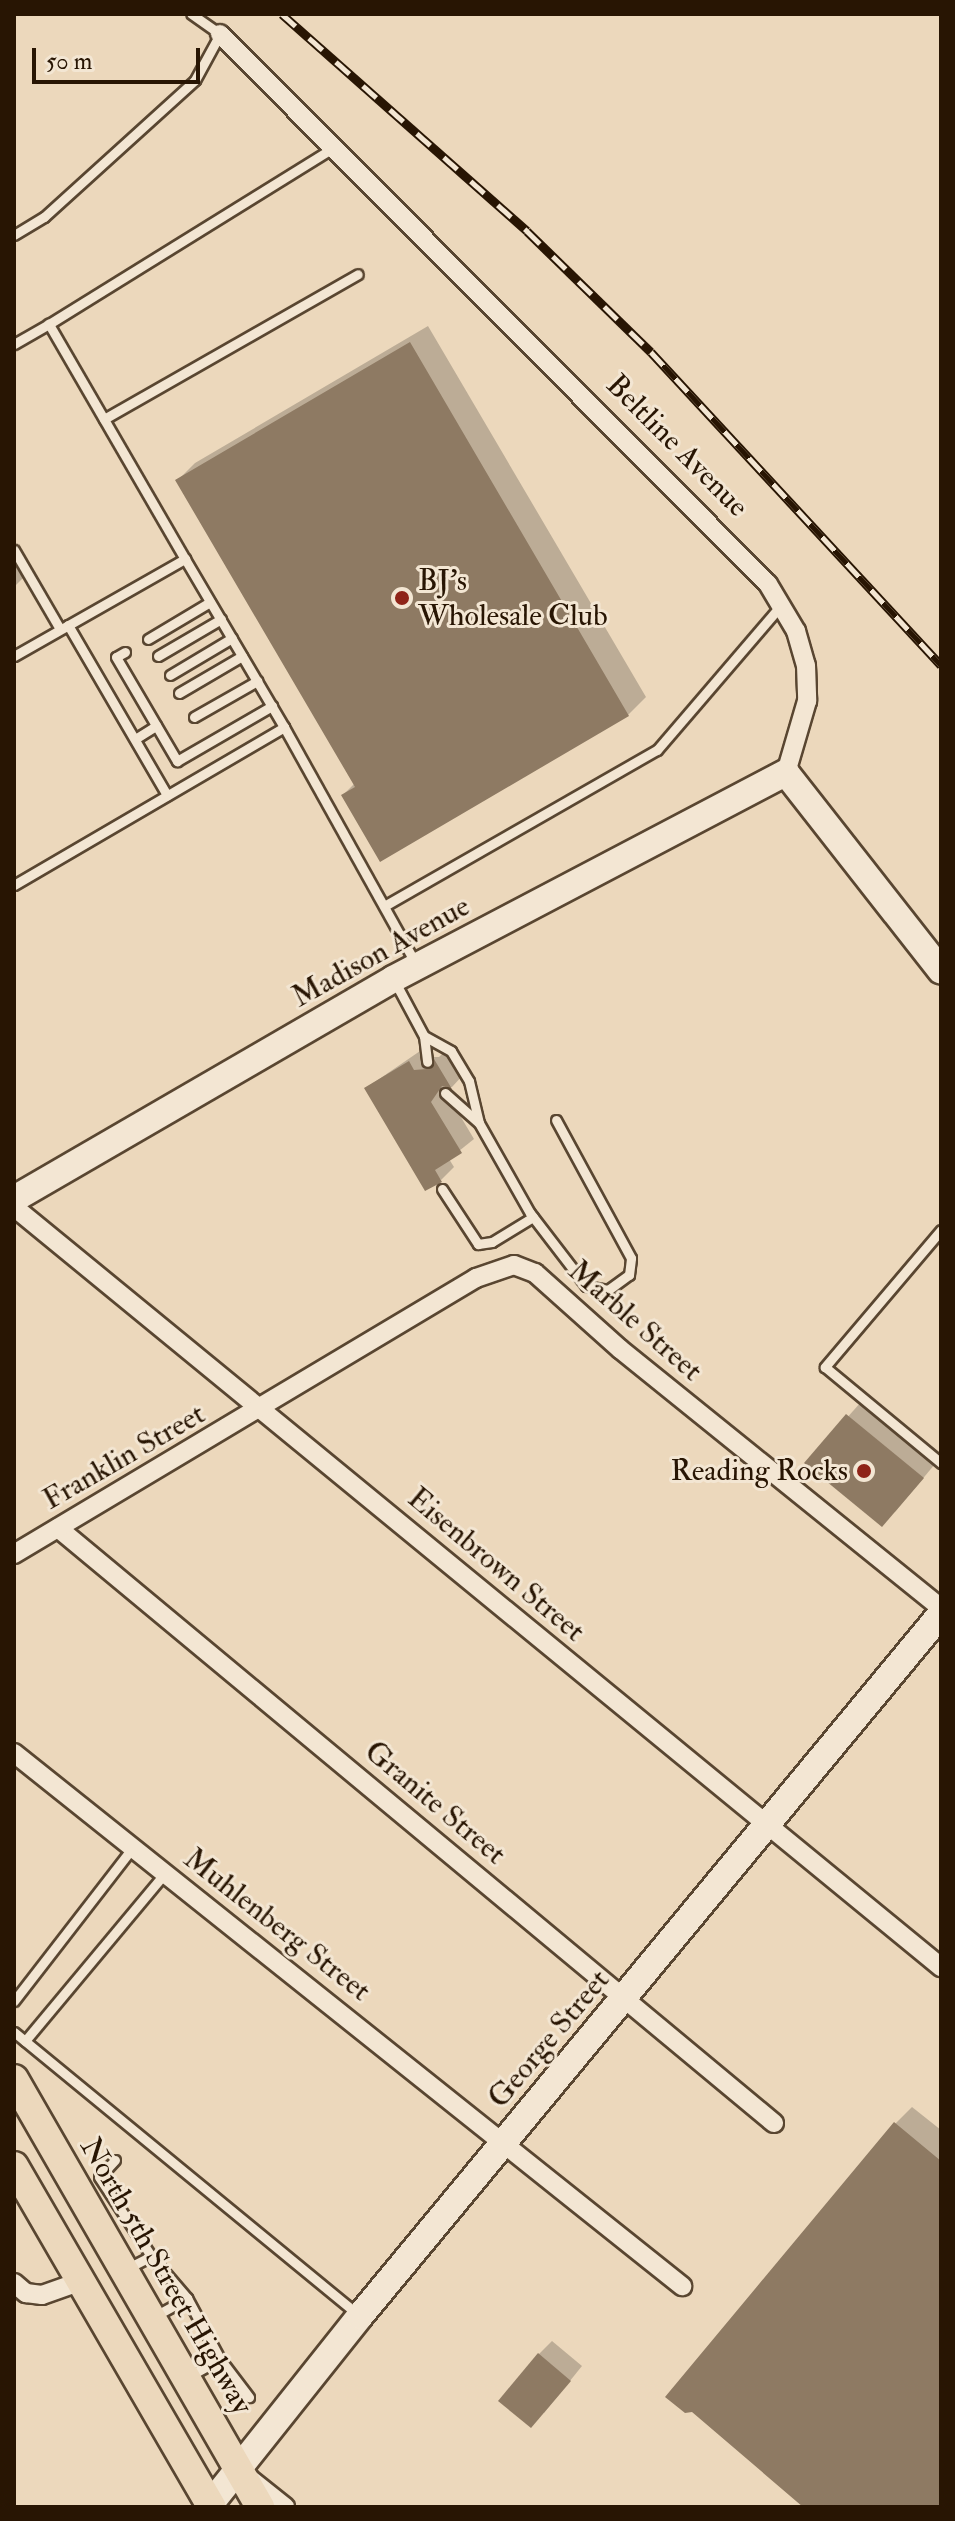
<!DOCTYPE html>
<style>
body{margin:0}
#map{position:relative;width:955px;height:2521px;overflow:hidden;background:#ecd8bc;font-family:"IM FELL Double Pica",serif}
div>[style]{position:absolute}
.shadow>*{inset:0;background:#0003}
.building>*{inset:0;background:#8e7a63}
.roads{filter:drop-shadow(2px 0 #594631) drop-shadow(-2px 0 #594631) drop-shadow(0 2px #594631) drop-shadow(0 -2px #594631)}
.lane>*{height:9px;margin:-4.5px;padding:0 4.5px;transform-origin:4.5px;border-radius:4.5px;background:#f3e6d3}
.street>*{height:18px;margin:-9px;padding:0 9px;transform-origin:9px;border-radius:9px;background:#f3e6d3}
.secondary>*{height:26px;margin:-13px;padding:0 13px;transform-origin:13px;border-radius:13px;background:#f3e6d3}
.primary>*{height:28px;margin:-14px;padding:0 14px;transform-origin:14px;border-radius:14px;background:#ecd8bc}
.rail>*{height:9px;margin-top:-4.5px;transform-origin:0;background:repeating-linear-gradient(90deg,#f3e6d3 0 18px,#281503 0 36px);box-sizing:border-box;border-block:2px solid #281503}
.dots>*{width:22px;height:22px;translate:-50% -50%;box-sizing:border-box;border:4px solid #f3e6d3;border-radius:50%}
span{translate:-50% -50%;white-space:nowrap;text-align:center;line-height:1.15;-webkit-text-stroke:6px #f3e6d3;paint-order:stroke}
.street-label{font-size:30px;color:#281503}
.poi-label{font-size:30px;color:#281503}
.left{translate:0 -50%;text-align:left}
.right{translate:-100% -50%;text-align:right}
.frame{position:absolute;inset:0;border:16px solid #281503;pointer-events:none}
.scale{position:absolute;left:32px;top:48px;width:168px;height:36px;box-sizing:border-box;border:4px solid #281503;border-top:0;padding-left:10px;font-size:24px;line-height:28px;white-space:nowrap;color:#281503;-webkit-text-stroke:6px #f3e6d3;paint-order:stroke}
</style>
<div id="map">
<div class="shadow">
<div style="clip-path:polygon(428px 326px,646px 697px,628px 715px,343px 795px,355px 783px,177px 481px,195px 463px)"></div>
<div style="clip-path:polygon(14px 554px,26px 575px,14px 587px)"></div>
<div style="clip-path:polygon(448px 1048px,464px 1074px,452px 1087px,443px 1087px,474px 1139px,449px 1159px,454px 1167px,441px 1180px,366px 1088px,423px 1049px,428px 1057px,439px 1057px)"></div>
<div style="clip-path:polygon(861px 1402px,935px 1464px,895px 1512px,807px 1463px)"></div>
<div style="clip-path:polygon(912px 2107px,941px 2130px,941px 2507px,807px 2507px,895px 2124px)"></div>
<div style="clip-path:polygon(552px 2341px,582px 2366px,544px 2413px,539px 2354px)"></div>
</div>
<div class="building">
<div style="clip-path:polygon(410px 342px,629px 716px,380px 862px,341px 795px,355px 787px,175px 480px)"></div>
<div style="clip-path:polygon(434px 1059px,452px 1089px,442px 1086px,431px 1102px,462px 1153px,435px 1170px,442px 1182px,425px 1191px,364px 1088px,409px 1061px,414px 1070px,427px 1069px)"></div>
<div style="clip-path:polygon(846px 1414px,924px 1478px,882px 1527px,804px 1463px)"></div>
<div style="clip-path:polygon(894px 2122px,941px 2161px,941px 2507px,803px 2507px,692px 2412px,685px 2413px,665px 2397px)"></div>
<div style="clip-path:polygon(538px 2353px,571px 2381px,531px 2428px,498px 2401px)"></div>
</div>
<div class="roads">
<div class="lane">
<div style="left:14px;top:235px;width:35px;rotate:-31deg"></div>
<div style="left:44px;top:217px;width:204px;rotate:-42.2deg"></div>
<div style="left:195px;top:80px;width:52px;rotate:-61.5deg"></div>
<div style="left:220px;top:34px;width:35px;rotate:-145deg"></div>
<div style="left:14px;top:344px;width:40px;rotate:-29.7deg"></div>
<div style="left:104px;top:419px;width:292px;rotate:-29.7deg"></div>
<div style="left:14px;top:550px;width:91px;rotate:59.8deg"></div>
<div style="left:185px;top:559px;width:272px;rotate:-120.1deg"></div>
<div style="left:49px;top:324px;width:338px;rotate:-31.8deg"></div>
<div style="left:68px;top:625px;width:197px;rotate:59.8deg"></div>
<div style="left:148px;top:639px;width:72px;rotate:-30.8deg"></div>
<div style="left:125px;top:652px;width:10px;rotate:151deg"></div>
<div style="left:116px;top:657px;width:121px;rotate:59.6deg"></div>
<div style="left:177px;top:761px;width:110px;rotate:-30.1deg"></div>
<div style="left:14px;top:656px;width:197px;rotate:-29.6deg"></div>
<div style="left:185px;top:559px;width:195px;rotate:59.5deg"></div>
<div style="left:158px;top:656px;width:73px;rotate:-30.4deg"></div>
<div style="left:170px;top:675px;width:72px;rotate:-30.8deg"></div>
<div style="left:179px;top:693px;width:73px;rotate:-30.4deg"></div>
<div style="left:194px;top:717px;width:73px;rotate:-29.7deg"></div>
<div style="left:135px;top:739px;width:25px;rotate:-32deg"></div>
<div style="left:14px;top:885px;width:313px;rotate:-30.3deg"></div>
<div style="left:284px;top:727px;width:271px;rotate:60.9deg"></div>
<div style="left:386px;top:905px;width:312px;rotate:-29.8deg"></div>
<div style="left:657px;top:750px;width:192px;rotate:-49.4deg"></div>
<div style="left:395px;top:982px;width:61px;rotate:61.8deg"></div>
<div style="left:424px;top:1036px;width:26px;rotate:83deg"></div>
<div style="left:424px;top:1036px;width:31px;rotate:29deg"></div>
<div style="left:451px;top:1051px;width:35px;rotate:59deg"></div>
<div style="left:469px;top:1081px;width:43px;rotate:76.6deg"></div>
<div style="left:479px;top:1123px;width:103px;rotate:60.5deg"></div>
<div style="left:530px;top:1213px;width:92px;rotate:52.5deg"></div>
<div style="left:586px;top:1286px;width:22px;rotate:10deg"></div>
<div style="left:608px;top:1290px;width:26px;rotate:-36deg"></div>
<div style="left:629px;top:1275px;width:17px;rotate:-83deg"></div>
<div style="left:631px;top:1258px;width:157px;rotate:-118.5deg"></div>
<div style="left:445px;top:1093px;width:45px;rotate:41.4deg"></div>
<div style="left:442px;top:1189px;width:66px;rotate:56.8deg"></div>
<div style="left:478px;top:1244px;width:14px;rotate:-8deg"></div>
<div style="left:492px;top:1242px;width:48px;rotate:-31.4deg"></div>
<div style="left:941px;top:1230px;width:180px;rotate:130.3deg"></div>
<div style="left:825px;top:1367px;width:151px;rotate:39.6deg"></div>
<div style="left:14px;top:2001px;width:195px;rotate:-52.3deg"></div>
<div style="left:14px;top:2032px;width:444px;rotate:39.4deg"></div>
<div style="left:25px;top:2041px;width:219px;rotate:-50.2deg"></div>
<div style="left:115px;top:2160px;width:23px;rotate:133deg"></div>
<div style="left:99px;top:2177px;width:95px;rotate:56.6deg"></div>
<div style="left:151px;top:2256px;width:55px;rotate:49.4deg"></div>
<div style="left:187px;top:2298px;width:69px;rotate:61.6deg"></div>
<div style="left:220px;top:2359px;width:35px;rotate:151deg"></div>
<div style="left:126px;top:2269px;width:28px;rotate:-27deg"></div>
<div style="left:155px;top:2316px;width:37px;rotate:-29deg"></div>
<div style="left:220px;top:2359px;width:48px;rotate:52.7deg"></div>
</div>
<div class="street">
<div style="left:220px;top:34px;width:776px;rotate:45.1deg"></div>
<div style="left:768px;top:584px;width:55px;rotate:59.2deg"></div>
<div style="left:796px;top:631px;width:35px;rotate:74deg"></div>
<div style="left:806px;top:665px;width:36px;rotate:88deg"></div>
<div style="left:807px;top:701px;width:75px;rotate:106.3deg"></div>
<div style="left:14px;top:1207px;width:1199px;rotate:39.35deg"></div>
<div style="left:58px;top:1528px;width:931px;rotate:39.73deg"></div>
<div style="left:14px;top:1554px;width:538px;rotate:-30.85deg"></div>
<div style="left:476px;top:1278px;width:40px;rotate:-18.9deg"></div>
<div style="left:514px;top:1265px;width:22px;rotate:21deg"></div>
<div style="left:535px;top:1273px;width:114px;rotate:41.8deg"></div>
<div style="left:620px;top:1349px;width:412px;rotate:38.9deg"></div>
<div style="left:14px;top:1753px;width:855px;rotate:38.59deg"></div>
<div style="left:14px;top:2283px;width:16px;rotate:40deg"></div>
<div style="left:26px;top:2293px;width:16px;rotate:7deg"></div>
<div style="left:42px;top:2295px;width:42px;rotate:-19.3deg"></div>
<div style="left:250px;top:2479px;width:45px;rotate:38.7deg"></div>
</div>
<div class="secondary">
<div style="left:14px;top:1199px;width:438px;rotate:-30.1deg"></div>
<div style="left:393px;top:979px;width:444px;rotate:-27.7deg"></div>
<div style="left:786px;top:773px;width:251px;rotate:51.9deg"></div>
<div style="left:208px;top:2507px;width:244px;rotate:-51.5deg"></div>
<div style="left:360px;top:2316px;width:911px;rotate:-50.39deg"></div>
</div>
<div class="primary">
<div style="left:14px;top:2079px;width:494px;rotate:60.1deg"></div>
<div style="left:14px;top:2166px;width:394px;rotate:59.9deg"></div>
</div>
</div>
<div class="rail">
<div style="left:282px;top:14px;width:327px;rotate:41.5deg"></div>
<div style="left:527px;top:231px;width:173px;rotate:44.3deg"></div>
<div style="left:651px;top:352px;width:427px;rotate:47.2deg"></div>
</div>
<div class="dots">
<div style="left:402px;top:598px;background:#8f2418"></div>
<div style="left:864px;top:1471px;background:#8f2418"></div>
</div>
<div class="street-label">
<span style="left:677px;top:446px;rotate:45deg">Beltline Avenue</span>
<span style="left:381px;top:952px;rotate:-29deg">Madison Avenue</span>
<span style="left:635px;top:1321px;rotate:41deg">Marble Street</span>
<span style="left:124px;top:1457px;rotate:-30deg">Franklin Street</span>
<span style="left:496px;top:1565px;rotate:40deg">Eisenbrown Street</span>
<span style="left:435px;top:1803px;rotate:40deg">Granite Street</span>
<span style="left:277px;top:1925px;rotate:38deg">Muhlenberg Street</span>
<span style="left:549px;top:2039px;rotate:-50deg">George Street</span>
<span style="left:166px;top:2276px;rotate:60deg">North 5th Street Highway</span>
</div>
<div class="poi-label">
<span class="left" style="left:418px;top:598px">BJ's<br>Wholesale Club</span>
<span class="right" style="left:848px;top:1471px">Reading Rocks</span>
</div>
<div class="frame"></div>
<div class="scale">50 m</div>
</div>
